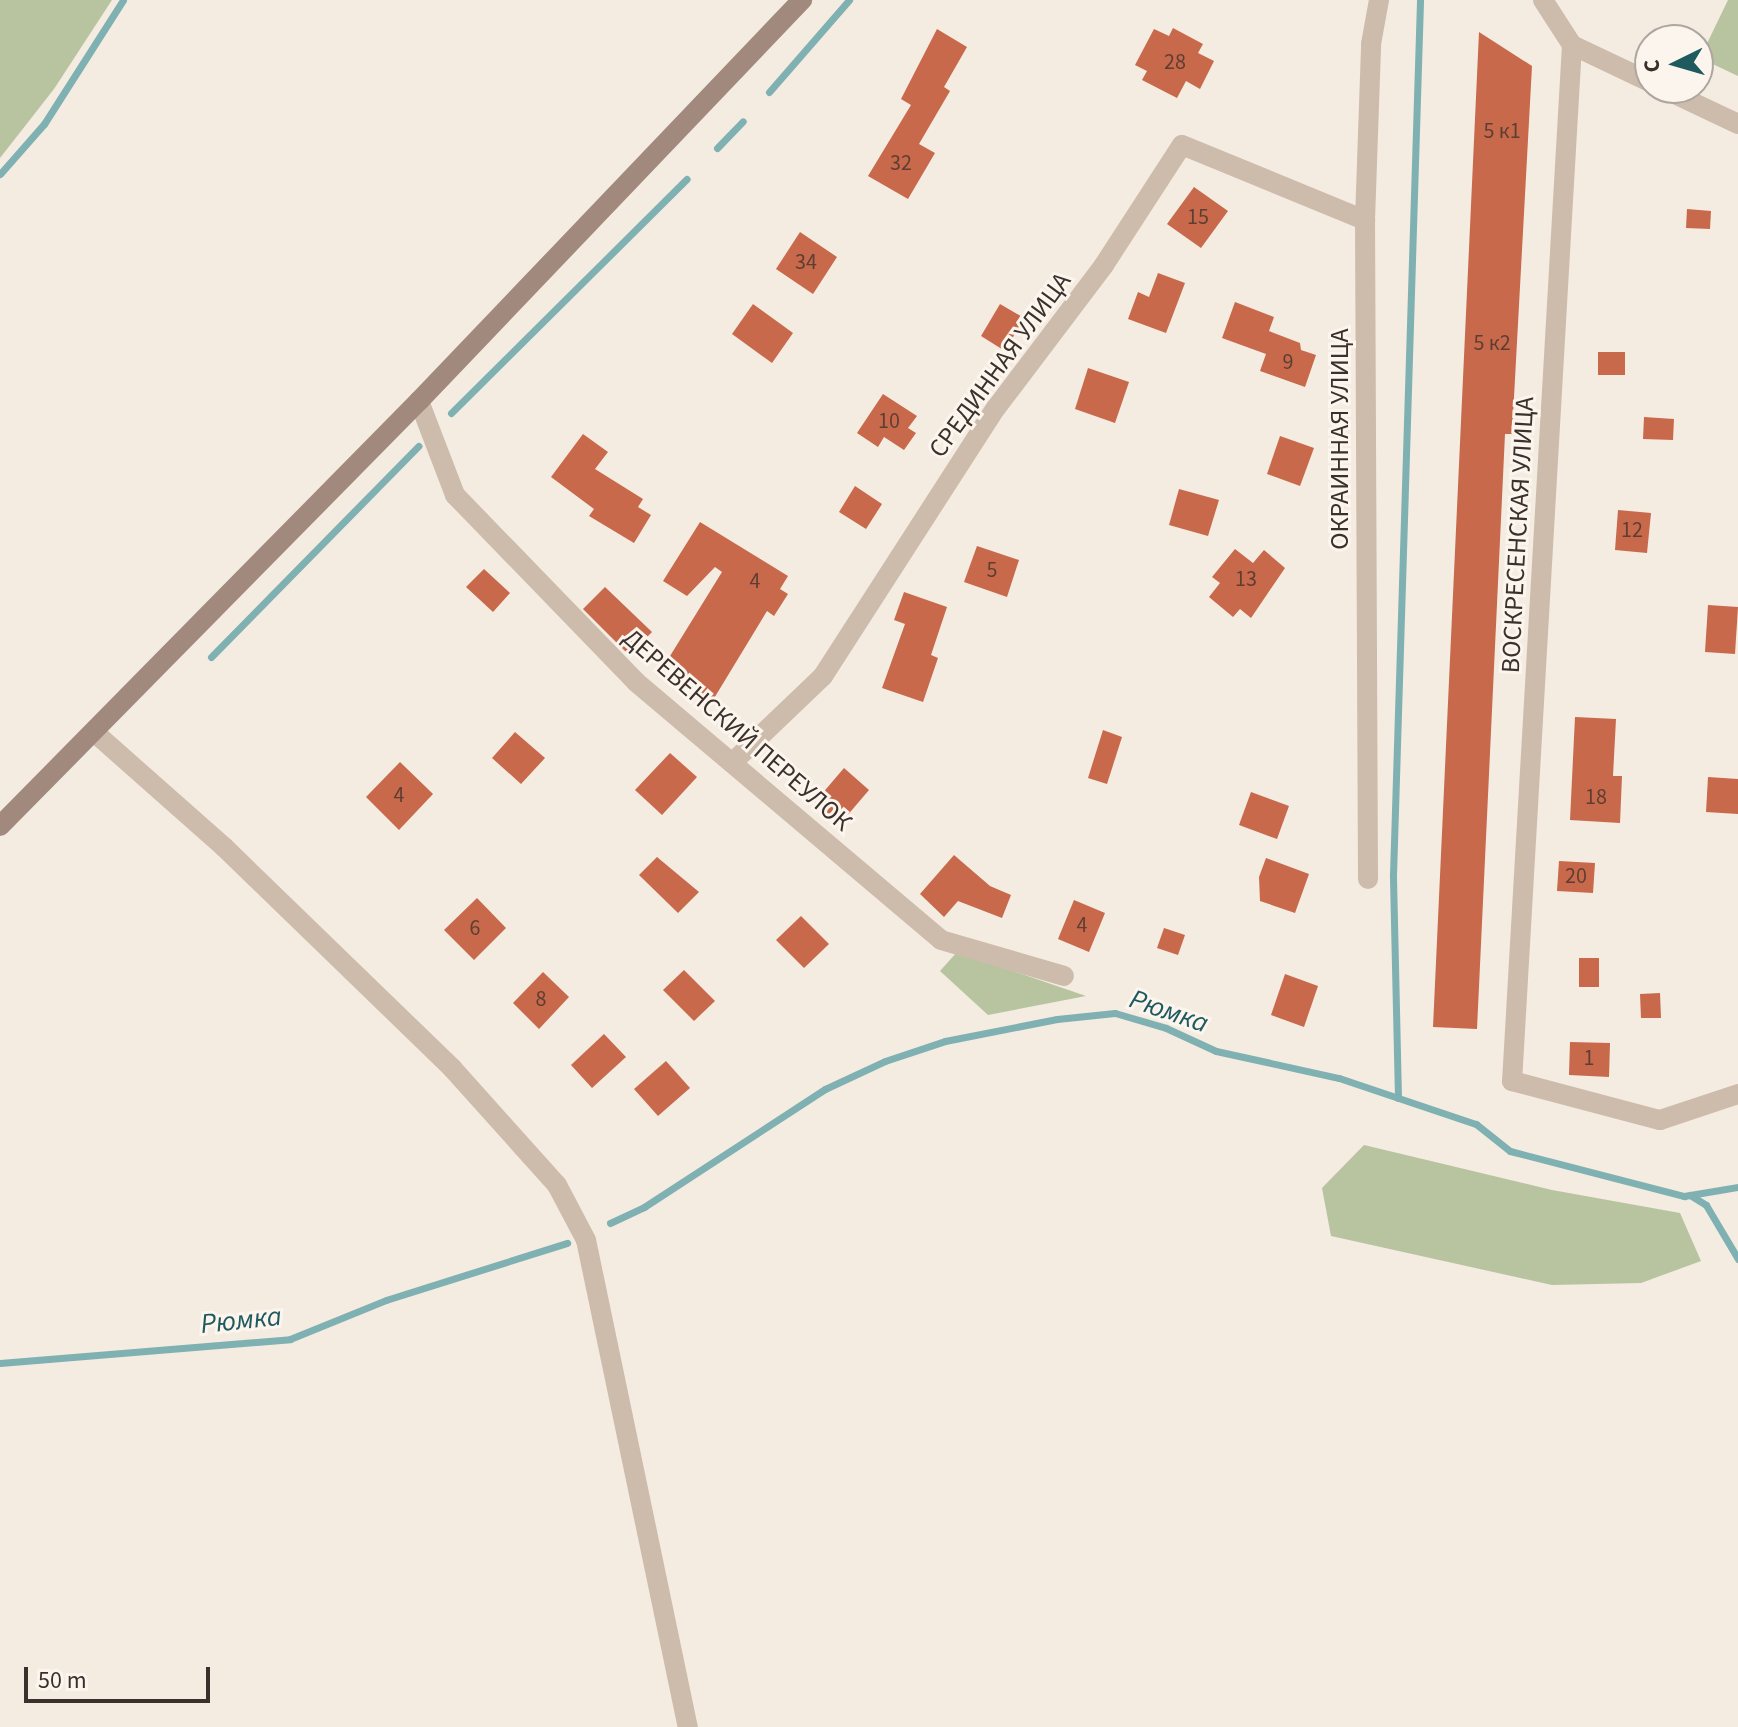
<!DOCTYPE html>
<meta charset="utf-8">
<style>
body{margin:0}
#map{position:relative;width:1738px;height:1727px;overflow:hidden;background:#f4ebe1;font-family:"Source Sans 3",sans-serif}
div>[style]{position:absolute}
.green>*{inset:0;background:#b8c4a0}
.stream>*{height:7px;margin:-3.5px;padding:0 3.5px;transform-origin:3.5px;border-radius:3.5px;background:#7fb0b2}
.building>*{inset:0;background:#c8694b}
.minor>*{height:20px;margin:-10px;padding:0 10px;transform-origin:10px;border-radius:10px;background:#cdbbac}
.secondary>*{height:20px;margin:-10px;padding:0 10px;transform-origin:10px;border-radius:10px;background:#a18a7d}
span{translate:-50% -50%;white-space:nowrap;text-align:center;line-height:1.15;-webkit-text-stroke:6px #fbf5ee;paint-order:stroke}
.number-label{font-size:22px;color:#5e3e33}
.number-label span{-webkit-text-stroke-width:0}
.street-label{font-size:26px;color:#3b302b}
.water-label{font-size:28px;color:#1f5a5e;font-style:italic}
.north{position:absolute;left:1634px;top:24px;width:80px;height:80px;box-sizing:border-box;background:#fbf5ee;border:2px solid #aea6a0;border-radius:50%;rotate:265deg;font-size:22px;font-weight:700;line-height:32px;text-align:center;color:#3b302b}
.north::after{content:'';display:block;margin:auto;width:28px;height:36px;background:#1f5a5e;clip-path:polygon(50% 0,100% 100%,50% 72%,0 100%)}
.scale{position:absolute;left:24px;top:1667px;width:186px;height:36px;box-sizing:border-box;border:4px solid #3b302b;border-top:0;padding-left:10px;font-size:24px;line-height:28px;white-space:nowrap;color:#3b302b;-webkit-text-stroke:6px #fbf5ee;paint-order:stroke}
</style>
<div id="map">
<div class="green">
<div style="clip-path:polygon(0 0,112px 0,54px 89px,0 158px)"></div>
<div style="clip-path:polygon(1728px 0,1738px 0,1738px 76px,1700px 58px)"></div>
<div style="clip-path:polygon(957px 952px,1086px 996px,988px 1015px,940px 971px)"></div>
<div style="clip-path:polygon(1364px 1145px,1552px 1190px,1680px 1213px,1701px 1261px,1641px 1283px,1552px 1285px,1331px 1236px,1322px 1188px)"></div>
</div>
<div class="stream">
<div style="left:769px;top:92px;width:122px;rotate:-49deg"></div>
<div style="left:717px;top:148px;width:37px;rotate:-46deg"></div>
<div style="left:0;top:174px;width:67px;rotate:-48.7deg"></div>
<div style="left:44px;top:124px;width:147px;rotate:-57.5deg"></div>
<div style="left:451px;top:413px;width:332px;rotate:-44.8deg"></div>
<div style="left:211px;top:657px;width:296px;rotate:-45.5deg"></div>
<div style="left:1398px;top:1098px;width:223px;rotate:-91.3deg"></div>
<div style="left:1393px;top:875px;width:875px;rotate:-88.23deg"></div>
<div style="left:1690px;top:1195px;width:19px;rotate:32deg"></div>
<div style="left:1706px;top:1205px;width:63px;rotate:59.3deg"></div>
<div style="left:610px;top:1223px;width:38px;rotate:-25deg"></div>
<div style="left:644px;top:1207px;width:216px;rotate:-33.1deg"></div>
<div style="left:825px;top:1089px;width:66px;rotate:-25deg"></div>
<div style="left:885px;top:1061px;width:63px;rotate:-18.4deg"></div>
<div style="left:945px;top:1041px;width:114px;rotate:-11.1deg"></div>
<div style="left:1057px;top:1019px;width:58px;rotate:-5.9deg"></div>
<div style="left:1115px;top:1013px;width:53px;rotate:16.4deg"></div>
<div style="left:1166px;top:1028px;width:55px;rotate:24.7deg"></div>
<div style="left:1216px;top:1051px;width:126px;rotate:12.4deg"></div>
<div style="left:1339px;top:1078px;width:145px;rotate:18.6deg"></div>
<div style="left:1476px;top:1124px;width:43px;rotate:38.5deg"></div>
<div style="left:1510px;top:1151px;width:180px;rotate:14.5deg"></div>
<div style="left:1684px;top:1196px;width:55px;rotate:-9.5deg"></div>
<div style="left:0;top:1363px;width:291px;rotate:-4.7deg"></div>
<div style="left:290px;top:1339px;width:104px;rotate:-22.1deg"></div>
<div style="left:386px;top:1300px;width:190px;rotate:-17.5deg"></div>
</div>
<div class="building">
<div style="clip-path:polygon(1173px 28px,1203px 44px,1198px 53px,1214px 61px,1200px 89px,1186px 81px,1177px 98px,1142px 80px,1147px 71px,1135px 65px,1154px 29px,1169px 36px)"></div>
<div style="clip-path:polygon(937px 29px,967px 47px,944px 87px,950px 91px,919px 144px,935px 153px,908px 199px,868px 176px,911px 105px,901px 99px)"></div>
<div style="clip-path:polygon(1479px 32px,1532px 66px,1512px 434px,1505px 434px,1477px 1029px,1433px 1027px)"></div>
<div style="clip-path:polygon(1194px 187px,1228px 211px,1201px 248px,1167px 224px)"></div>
<div style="clip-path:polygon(1687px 209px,1711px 211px,1710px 229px,1686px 228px)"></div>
<div style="clip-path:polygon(800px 232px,837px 257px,813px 294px,776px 269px)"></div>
<div style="clip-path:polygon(1158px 273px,1185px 283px,1166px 333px,1128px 319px,1138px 292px,1149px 297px)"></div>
<div style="clip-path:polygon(1235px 302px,1274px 317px,1269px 331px,1300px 343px,1301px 350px,1316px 355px,1305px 387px,1260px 371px,1266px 354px,1222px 338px)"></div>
<div style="clip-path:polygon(753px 304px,793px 333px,772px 363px,732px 334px)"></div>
<div style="clip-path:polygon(1000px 304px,1024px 318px,1005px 351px,981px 336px)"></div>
<div style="clip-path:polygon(1598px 352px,1625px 352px,1625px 375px,1598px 375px)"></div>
<div style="clip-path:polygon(1088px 368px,1129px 382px,1115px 423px,1075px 409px)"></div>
<div style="clip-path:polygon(883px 394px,917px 416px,908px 428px,916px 433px,904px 450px,884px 437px,878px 447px,857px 433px)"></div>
<div style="clip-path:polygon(1644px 417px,1674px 419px,1673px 440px,1643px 439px)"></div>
<div style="clip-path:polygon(583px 434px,608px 452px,595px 469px,643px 499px,638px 507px,651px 515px,634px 543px,589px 516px,594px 509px,551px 477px)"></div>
<div style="clip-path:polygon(1280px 436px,1314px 448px,1300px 486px,1267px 474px)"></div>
<div style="clip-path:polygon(855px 486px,882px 504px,866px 529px,839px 512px)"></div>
<div style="clip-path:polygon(1179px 489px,1219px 500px,1208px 536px,1169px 525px)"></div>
<div style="clip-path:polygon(1618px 510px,1651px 513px,1647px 553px,1615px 550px)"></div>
<div style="clip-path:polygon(700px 522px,788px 576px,780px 589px,788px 594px,774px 616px,767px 611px,713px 700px,662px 669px,722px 572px,715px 567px,687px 596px,663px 581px)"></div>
<div style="clip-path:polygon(977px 546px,1019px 560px,1007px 597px,964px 582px)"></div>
<div style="clip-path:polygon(1235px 549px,1253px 563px,1264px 550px,1285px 568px,1251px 618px,1240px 609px,1233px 617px,1209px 597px,1220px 583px,1212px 577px)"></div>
<div style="clip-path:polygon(484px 569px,510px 593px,493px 612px,466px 587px)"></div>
<div style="clip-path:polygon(605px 587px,652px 632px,629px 655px,583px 609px)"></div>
<div style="clip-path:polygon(904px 592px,947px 607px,931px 655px,938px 658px,923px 702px,882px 688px,905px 624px,894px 620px)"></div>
<div style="clip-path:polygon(1708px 605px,1738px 607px,1735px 654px,1705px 652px)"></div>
<div style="clip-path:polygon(1575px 717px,1616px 719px,1613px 776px,1622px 776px,1620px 823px,1570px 820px)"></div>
<div style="clip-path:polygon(1103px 730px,1122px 737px,1107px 784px,1088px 778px)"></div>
<div style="clip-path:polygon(515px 732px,545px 758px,521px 784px,492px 758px)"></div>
<div style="clip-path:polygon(670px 753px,697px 777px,662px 815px,635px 790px)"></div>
<div style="clip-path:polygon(400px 762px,433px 794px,399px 830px,366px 797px)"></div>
<div style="clip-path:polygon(844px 768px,869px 790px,840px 824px,815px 802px)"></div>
<div style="clip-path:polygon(1708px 777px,1738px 779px,1738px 814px,1706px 812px)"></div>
<div style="clip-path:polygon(1251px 792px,1289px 806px,1277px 839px,1239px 825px)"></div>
<div style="clip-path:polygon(954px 855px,990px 886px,1011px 895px,1002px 918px,958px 901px,944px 917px,920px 894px)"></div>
<div style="clip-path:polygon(657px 857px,699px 892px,678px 913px,639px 875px)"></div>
<div style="clip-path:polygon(1266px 858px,1309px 874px,1295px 913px,1260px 901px,1259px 877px)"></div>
<div style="clip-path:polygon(1559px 861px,1595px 863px,1593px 893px,1557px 891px)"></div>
<div style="clip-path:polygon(477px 898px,506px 928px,474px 960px,444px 930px)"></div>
<div style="clip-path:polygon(1074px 900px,1105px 913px,1089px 952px,1058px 939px)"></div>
<div style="clip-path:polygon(801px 916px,829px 944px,804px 968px,776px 940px)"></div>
<div style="clip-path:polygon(1164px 928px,1185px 935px,1178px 955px,1157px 948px)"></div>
<div style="clip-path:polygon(1579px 958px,1599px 958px,1599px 987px,1579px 987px)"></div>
<div style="clip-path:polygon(684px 970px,715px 1001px,694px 1021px,663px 990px)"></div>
<div style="clip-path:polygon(543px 972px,569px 997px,539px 1029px,513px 1003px)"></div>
<div style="clip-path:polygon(1285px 974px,1318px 986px,1304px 1027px,1271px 1015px)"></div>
<div style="clip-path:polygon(1660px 993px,1661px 1018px,1641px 1018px,1640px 994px)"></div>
<div style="clip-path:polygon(604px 1034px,626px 1057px,592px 1088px,571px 1065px)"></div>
<div style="clip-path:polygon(1570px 1042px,1610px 1043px,1609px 1077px,1569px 1075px)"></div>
<div style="clip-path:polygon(666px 1061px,690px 1088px,658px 1116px,634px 1089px)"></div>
</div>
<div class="minor">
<div style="left:1543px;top:0;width:54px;rotate:57.2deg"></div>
<div style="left:1572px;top:45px;width:1038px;rotate:93.31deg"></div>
<div style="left:1512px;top:1081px;width:153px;rotate:14.8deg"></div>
<div style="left:1660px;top:1120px;width:82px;rotate:-18.4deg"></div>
<div style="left:1572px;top:45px;width:86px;rotate:25.4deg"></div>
<div style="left:1662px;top:88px;width:84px;rotate:25.3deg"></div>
<div style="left:419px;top:401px;width:101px;rotate:69deg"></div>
<div style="left:455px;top:495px;width:260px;rotate:45.9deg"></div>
<div style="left:636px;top:682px;width:399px;rotate:40.2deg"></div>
<div style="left:941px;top:940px;width:128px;rotate:16.3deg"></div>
<div style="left:94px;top:732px;width:174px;rotate:41.5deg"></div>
<div style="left:224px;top:847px;width:318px;rotate:44.1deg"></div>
<div style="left:452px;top:1068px;width:157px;rotate:48.1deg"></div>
<div style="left:557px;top:1185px;width:62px;rotate:62.2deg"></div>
<div style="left:586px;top:1240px;width:498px;rotate:78.2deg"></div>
<div style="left:732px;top:763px;width:126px;rotate:-43.7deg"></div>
<div style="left:823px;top:676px;width:319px;rotate:-57.2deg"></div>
<div style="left:996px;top:408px;width:179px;rotate:-52.9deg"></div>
<div style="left:1104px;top:265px;width:143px;rotate:-57deg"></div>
<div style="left:1182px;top:145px;width:198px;rotate:22.3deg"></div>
<div style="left:1368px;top:879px;width:659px;rotate:-90.26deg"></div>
<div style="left:1365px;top:220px;width:176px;rotate:-88deg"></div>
<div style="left:1371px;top:44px;width:45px;rotate:-79.7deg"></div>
</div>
<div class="secondary">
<div style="left:0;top:826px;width:597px;rotate:-45.41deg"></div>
<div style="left:419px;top:401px;width:555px;rotate:-46.32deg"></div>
</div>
<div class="number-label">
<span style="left:1175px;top:63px">28</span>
<span style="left:1502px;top:132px">5 к1</span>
<span style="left:901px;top:164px">32</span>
<span style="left:1198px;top:218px">15</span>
<span style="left:806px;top:263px">34</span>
<span style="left:1492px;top:344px">5 к2</span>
<span style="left:1288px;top:363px">9</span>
<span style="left:889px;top:422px">10</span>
<span style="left:1632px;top:531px">12</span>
<span style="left:992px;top:571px">5</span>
<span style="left:1246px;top:580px">13</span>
<span style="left:755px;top:582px">4</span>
<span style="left:399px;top:796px">4</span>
<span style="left:1596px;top:798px">18</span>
<span style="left:1576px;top:877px">20</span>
<span style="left:1082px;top:926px">4</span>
<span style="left:475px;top:929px">6</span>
<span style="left:541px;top:1000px">8</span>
<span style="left:1589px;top:1059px">1</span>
</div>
<div class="street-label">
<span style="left:1000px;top:365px;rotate:-54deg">СРЕДИННАЯ УЛИЦА</span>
<span style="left:1340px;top:439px;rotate:-90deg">ОКРАИННАЯ УЛИЦА</span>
<span style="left:1518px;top:535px;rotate:-87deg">ВОСКРЕСЕНСКАЯ УЛИЦА</span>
<span style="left:737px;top:730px;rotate:41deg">ДЕРЕВЕНСКИЙ ПЕРЕУЛОК</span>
</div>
<div class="water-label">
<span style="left:1169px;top:1011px;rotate:19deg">Рюмка</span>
<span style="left:241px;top:1320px;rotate:-6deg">Рюмка</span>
</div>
<div class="north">С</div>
<div class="scale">50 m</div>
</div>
